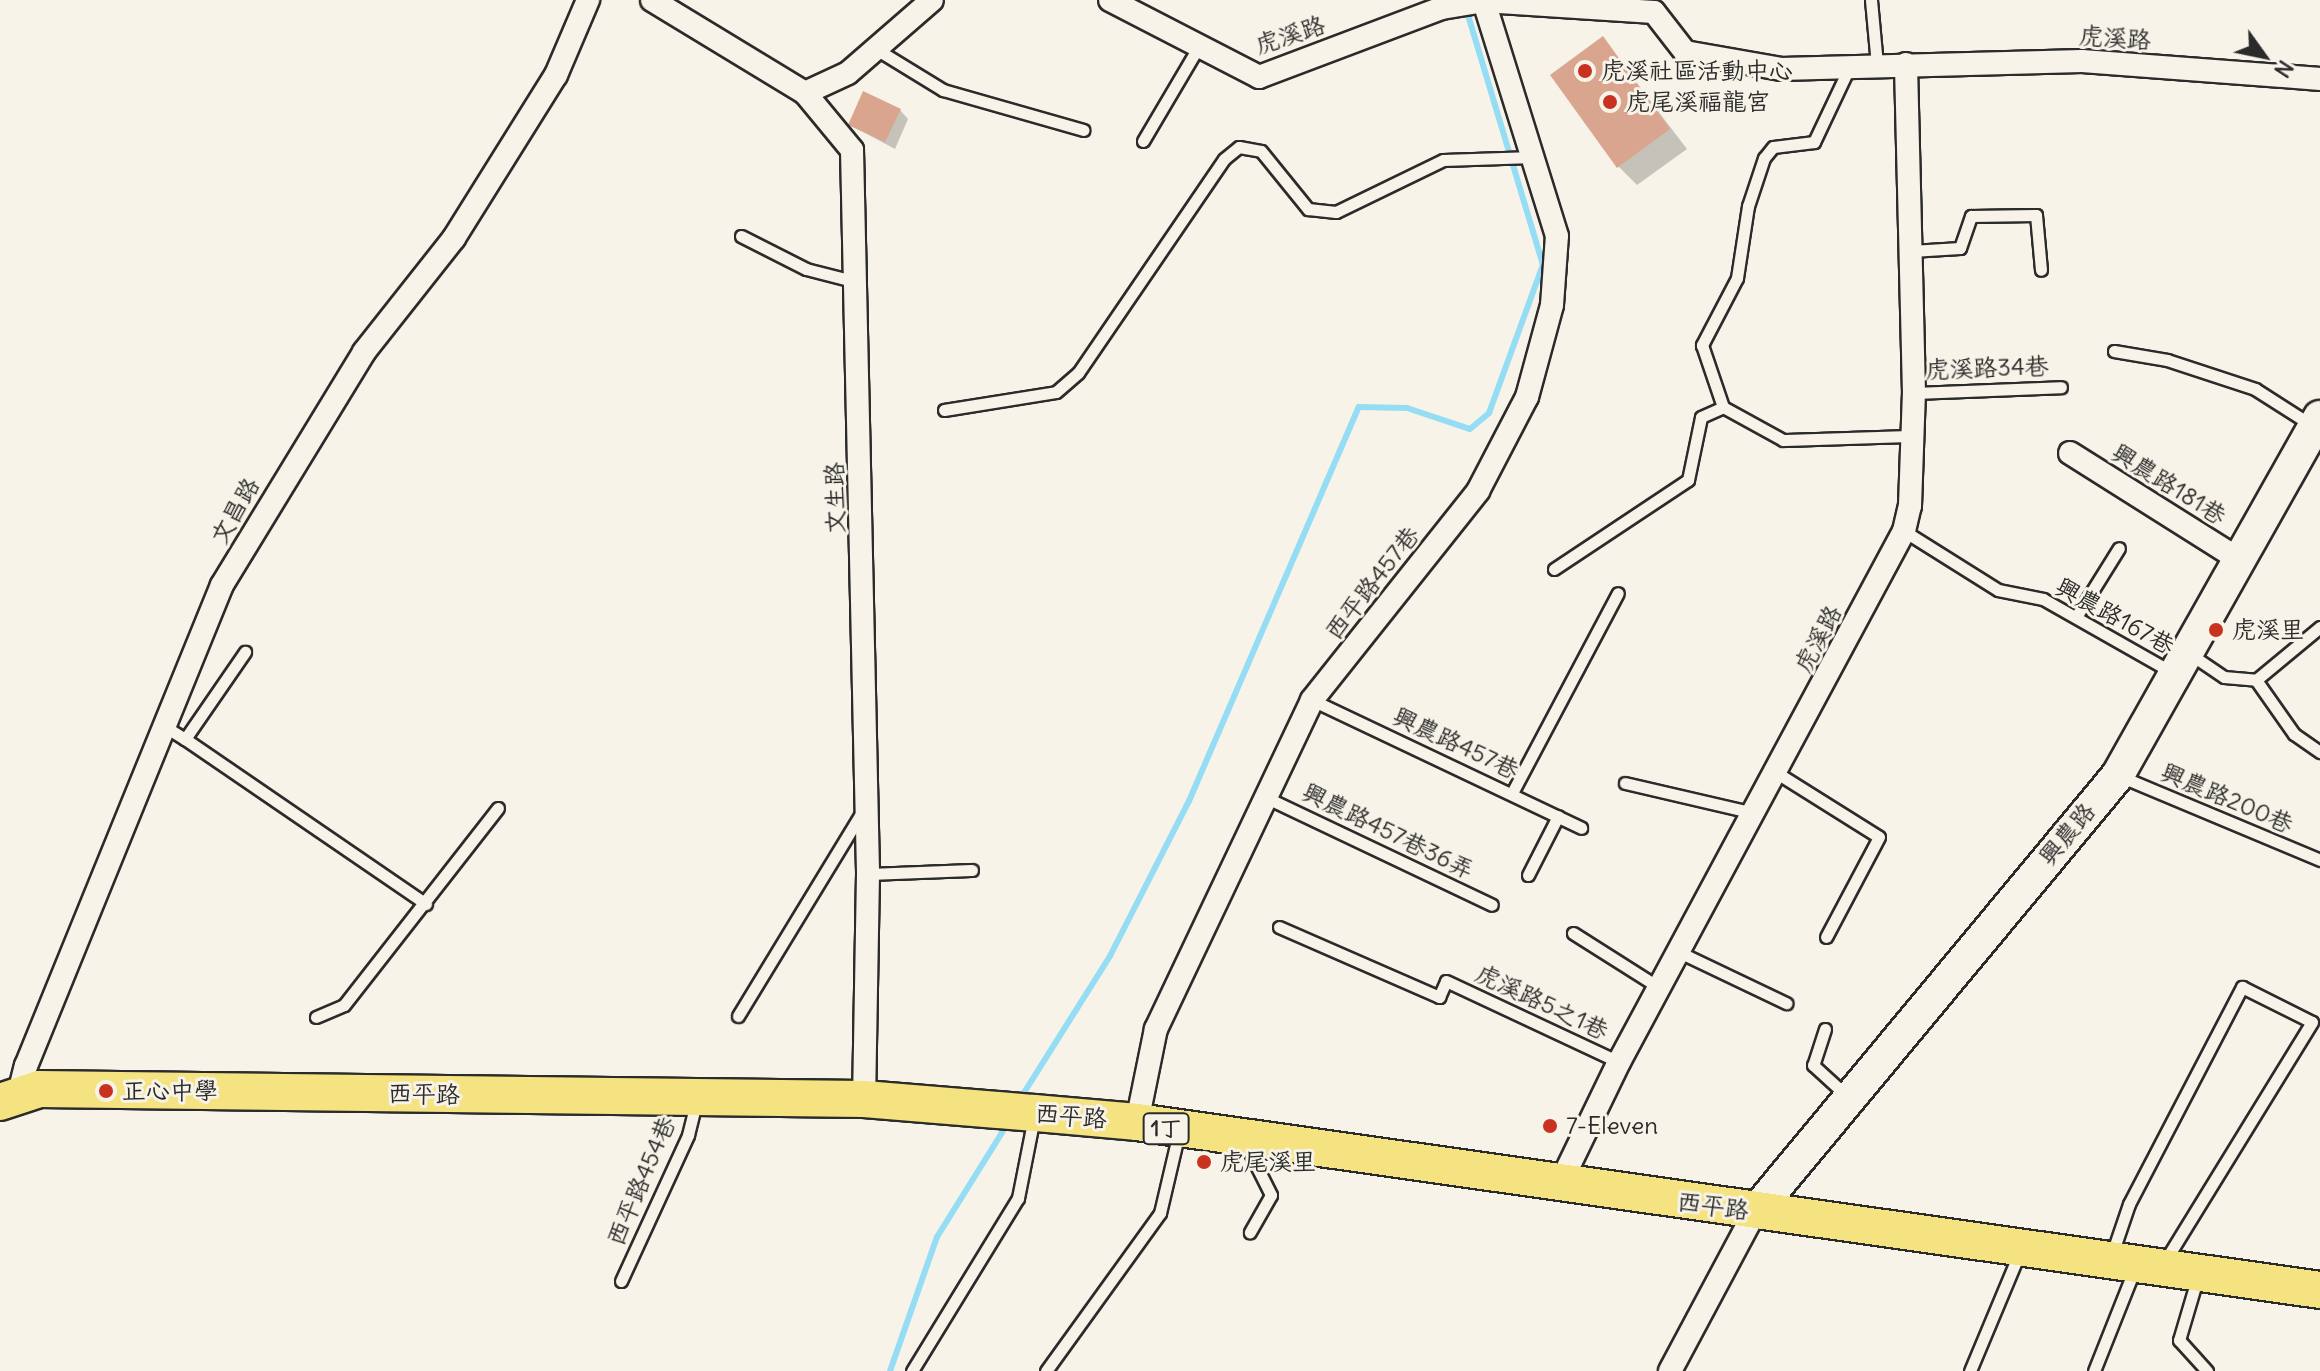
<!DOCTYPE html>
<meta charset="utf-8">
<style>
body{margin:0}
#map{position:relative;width:2320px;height:1371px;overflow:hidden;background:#f7f3e8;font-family:Delius,"LXGW WenKai TC",sans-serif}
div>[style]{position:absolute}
.shadow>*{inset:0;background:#0003}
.stream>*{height:6px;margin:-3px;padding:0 3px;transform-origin:3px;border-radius:3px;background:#94ddf5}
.building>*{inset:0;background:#daa58f}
.roads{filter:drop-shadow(2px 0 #2b2b2b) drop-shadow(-2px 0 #2b2b2b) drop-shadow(0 2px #2b2b2b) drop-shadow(0 -2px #2b2b2b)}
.lane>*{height:11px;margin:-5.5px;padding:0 5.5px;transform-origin:5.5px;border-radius:5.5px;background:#f7f3e8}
.street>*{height:22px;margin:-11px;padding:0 11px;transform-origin:11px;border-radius:11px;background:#f7f3e8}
.secondary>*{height:32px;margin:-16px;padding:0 16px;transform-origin:16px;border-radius:16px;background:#f7f3e8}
.primary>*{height:36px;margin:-18px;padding:0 18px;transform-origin:18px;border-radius:18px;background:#f5e381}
.dots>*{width:22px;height:22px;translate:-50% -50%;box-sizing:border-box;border:4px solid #f7f3e8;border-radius:50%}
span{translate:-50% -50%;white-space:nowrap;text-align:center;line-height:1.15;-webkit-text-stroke:6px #f7f3e8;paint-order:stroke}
.shield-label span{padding:2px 6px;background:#f7f3e8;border:2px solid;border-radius:6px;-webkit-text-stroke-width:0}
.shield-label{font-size:22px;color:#2b2b2b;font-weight:700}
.street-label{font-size:24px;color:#2b2b2b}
.poi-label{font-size:24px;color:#2b2b2b}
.left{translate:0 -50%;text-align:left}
.north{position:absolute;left:2224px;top:16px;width:80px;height:80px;-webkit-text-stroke:6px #f7f3e8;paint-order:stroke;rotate:123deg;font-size:22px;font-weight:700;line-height:32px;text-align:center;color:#2b2b2b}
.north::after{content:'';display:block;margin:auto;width:28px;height:36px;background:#2b2b2b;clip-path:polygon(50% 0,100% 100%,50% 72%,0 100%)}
</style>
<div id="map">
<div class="shadow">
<div style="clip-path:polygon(1603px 39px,1687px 149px,1637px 185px,1619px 167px)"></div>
<div style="clip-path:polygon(900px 110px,908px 119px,895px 149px,850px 125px)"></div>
</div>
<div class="stream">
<div style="left:1020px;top:1099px;width:169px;rotate:-57.8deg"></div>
<div style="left:1110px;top:956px;width:174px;rotate:-63deg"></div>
<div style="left:1189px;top:801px;width:429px;rotate:-66.7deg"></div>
<div style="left:1359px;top:407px;width:48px;rotate:1.2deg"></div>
<div style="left:1407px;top:408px;width:66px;rotate:18.4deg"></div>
<div style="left:1470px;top:429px;width:25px;rotate:-40deg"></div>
<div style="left:1489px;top:413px;width:158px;rotate:-70deg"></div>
<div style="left:1543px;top:265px;width:268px;rotate:-106.7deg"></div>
<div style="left:890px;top:1371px;width:142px;rotate:-70.7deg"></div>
<div style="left:937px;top:1237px;width:134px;rotate:-58.1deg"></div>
</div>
<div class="building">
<div style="clip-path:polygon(1603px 36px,1670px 129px,1617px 168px,1550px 75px)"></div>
<div style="clip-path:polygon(863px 91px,901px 109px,885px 142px,848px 125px)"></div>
</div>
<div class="roads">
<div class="lane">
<div style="left:1871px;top:0;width:65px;rotate:84.7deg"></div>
<div style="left:876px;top:49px;width:79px;rotate:31.5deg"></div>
<div style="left:943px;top:90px;width:146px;rotate:15.9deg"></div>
<div style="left:1849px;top:68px;width:82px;rotate:115.3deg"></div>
<div style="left:1814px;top:142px;width:41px;rotate:173deg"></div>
<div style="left:1773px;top:147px;width:14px;rotate:129deg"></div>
<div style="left:1764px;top:158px;width:51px;rotate:108.4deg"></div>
<div style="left:1748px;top:206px;width:73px;rotate:98.7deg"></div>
<div style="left:1737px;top:278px;width:76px;rotate:117.6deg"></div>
<div style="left:1702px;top:345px;width:65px;rotate:71.3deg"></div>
<div style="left:1723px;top:407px;width:68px;rotate:28.8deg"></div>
<div style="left:1783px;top:440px;width:128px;rotate:-1.8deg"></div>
<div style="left:1143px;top:141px;width:110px;rotate:-59.5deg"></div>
<div style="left:741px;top:236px;width:73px;rotate:26.9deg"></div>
<div style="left:806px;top:269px;width:53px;rotate:14.3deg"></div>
<div style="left:1911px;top:251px;width:49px;rotate:-3.5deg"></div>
<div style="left:1960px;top:248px;width:34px;rotate:-71deg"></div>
<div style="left:1971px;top:216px;width:65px;rotate:-0.9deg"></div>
<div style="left:2036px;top:215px;width:55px;rotate:84.8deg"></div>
<div style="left:2114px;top:351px;width:54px;rotate:9.6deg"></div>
<div style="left:2167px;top:360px;width:93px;rotate:18.2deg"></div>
<div style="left:2255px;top:389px;width:69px;rotate:32.5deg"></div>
<div style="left:1914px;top:393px;width:147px;rotate:-2.3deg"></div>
<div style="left:944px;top:410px;width:113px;rotate:-9.1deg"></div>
<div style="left:1056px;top:392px;width:29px;rotate:-41deg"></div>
<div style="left:1078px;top:373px;width:259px;rotate:-55.7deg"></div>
<div style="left:1224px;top:159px;width:19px;rotate:-39deg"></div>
<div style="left:1239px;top:147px;width:22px;rotate:10deg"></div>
<div style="left:1261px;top:151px;width:75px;rotate:51deg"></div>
<div style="left:1308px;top:209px;width:28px;rotate:6deg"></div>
<div style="left:1336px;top:212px;width:119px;rotate:-25.9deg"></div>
<div style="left:1443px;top:160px;width:90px;rotate:-1.9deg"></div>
<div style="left:1904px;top:531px;width:111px;rotate:32.1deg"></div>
<div style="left:1998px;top:590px;width:46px;rotate:11.3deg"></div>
<div style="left:2043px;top:599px;width:150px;rotate:29.6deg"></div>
<div style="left:1554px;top:569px;width:161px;rotate:-33.6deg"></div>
<div style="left:1688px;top:480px;width:64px;rotate:-78.3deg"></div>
<div style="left:1701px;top:417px;width:24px;rotate:-24deg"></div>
<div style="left:2076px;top:617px;width:81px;rotate:-58.1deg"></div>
<div style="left:2190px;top:654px;width:41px;rotate:34.1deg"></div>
<div style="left:2224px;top:677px;width:32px;rotate:5deg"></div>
<div style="left:2256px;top:680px;width:83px;rotate:-39.6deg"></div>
<div style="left:2256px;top:680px;width:66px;rotate:54.9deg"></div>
<div style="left:2294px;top:734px;width:32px;rotate:35deg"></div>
<div style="left:1312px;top:700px;width:298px;rotate:25.4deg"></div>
<div style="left:164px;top:726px;width:25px;rotate:32deg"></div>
<div style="left:185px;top:739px;width:106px;rotate:-55.4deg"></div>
<div style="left:185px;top:739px;width:292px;rotate:34.4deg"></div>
<div style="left:1777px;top:773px;width:120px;rotate:32.1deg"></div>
<div style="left:1879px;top:837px;width:113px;rotate:117.9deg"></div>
<div style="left:2122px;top:777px;width:215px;rotate:22.7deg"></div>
<div style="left:1625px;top:783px;width:132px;rotate:13.1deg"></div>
<div style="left:1512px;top:793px;width:226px;rotate:-62.1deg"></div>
<div style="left:1265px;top:797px;width:251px;rotate:25.4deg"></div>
<div style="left:868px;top:874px;width:104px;rotate:-2.2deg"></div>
<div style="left:1528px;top:875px;width:66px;rotate:-63deg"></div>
<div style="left:1279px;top:927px;width:175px;rotate:23.6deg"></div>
<div style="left:1439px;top:997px;width:17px;rotate:-66deg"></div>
<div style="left:1446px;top:981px;width:191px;rotate:25.1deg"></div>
<div style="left:1573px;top:933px;width:103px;rotate:32.3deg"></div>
<div style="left:1679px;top:952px;width:119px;rotate:25.5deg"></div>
<div style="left:738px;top:1016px;width:239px;rotate:-58.7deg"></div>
<div style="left:316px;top:1017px;width:30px;rotate:-23deg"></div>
<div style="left:344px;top:1005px;width:250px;rotate:-52deg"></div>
<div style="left:1825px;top:1029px;width:38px;rotate:108deg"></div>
<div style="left:1813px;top:1065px;width:46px;rotate:42.4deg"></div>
<div style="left:1246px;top:1145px;width:56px;rotate:63.4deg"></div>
<div style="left:1271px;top:1195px;width:43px;rotate:119.6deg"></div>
<div style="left:2112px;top:1254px;width:53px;rotate:-71.2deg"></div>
<div style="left:2129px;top:1204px;width:245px;rotate:-62.5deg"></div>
<div style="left:2242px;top:987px;width:78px;rotate:26.6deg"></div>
<div style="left:2312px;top:1022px;width:283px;rotate:121.6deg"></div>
<div style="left:2198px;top:1276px;width:67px;rotate:106.5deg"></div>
<div style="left:2179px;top:1340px;width:42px;rotate:47.9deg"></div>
<div style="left:621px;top:1281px;width:161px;rotate:-65.3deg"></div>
<div style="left:688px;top:1135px;width:34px;rotate:-76deg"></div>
<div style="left:912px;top:1371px;width:203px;rotate:-58.5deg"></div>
<div style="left:1018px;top:1198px;width:83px;rotate:-78.8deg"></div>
<div style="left:1046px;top:1371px;width:195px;rotate:-54.2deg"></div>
<div style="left:1160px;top:1213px;width:83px;rotate:-76.8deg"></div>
<div style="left:1970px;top:1371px;width:127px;rotate:-67.3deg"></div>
<div style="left:2094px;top:1371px;width:111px;rotate:-68.3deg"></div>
</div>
<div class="street">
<div style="left:652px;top:0;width:179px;rotate:31.3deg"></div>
<div style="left:805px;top:93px;width:74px;rotate:50.5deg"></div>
<div style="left:852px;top:150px;width:724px;rotate:88.73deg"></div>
<div style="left:868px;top:874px;width:225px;rotate:91deg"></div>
<div style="left:1110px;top:0;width:168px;rotate:27.3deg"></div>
<div style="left:1259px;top:77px;width:196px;rotate:-20.7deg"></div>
<div style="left:1442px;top:8px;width:43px;rotate:-9.5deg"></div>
<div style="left:1484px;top:1px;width:170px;rotate:3.7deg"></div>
<div style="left:1654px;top:12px;width:51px;rotate:52.2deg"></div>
<div style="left:1685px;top:52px;width:97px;rotate:10deg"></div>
<div style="left:1781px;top:69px;width:301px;rotate:-1.5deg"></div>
<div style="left:2082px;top:61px;width:239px;rotate:4.3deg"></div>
<div style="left:805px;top:93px;width:47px;rotate:-24.9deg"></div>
<div style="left:848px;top:73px;width:111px;rotate:-41deg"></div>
<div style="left:2070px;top:453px;width:201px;rotate:32.2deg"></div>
<div style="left:18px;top:1097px;width:32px;rotate:-76deg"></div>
<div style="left:26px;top:1066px;width:519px;rotate:-67.83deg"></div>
<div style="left:222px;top:585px;width:273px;rotate:-58.6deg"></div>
<div style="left:364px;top:352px;width:145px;rotate:-51.7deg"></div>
<div style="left:454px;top:238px;width:192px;rotate:-58deg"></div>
<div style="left:556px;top:75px;width:82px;rotate:-66.9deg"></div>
<div style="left:1137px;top:1122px;width:95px;rotate:-78.5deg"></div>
<div style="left:1156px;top:1029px;width:364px;rotate:-64.6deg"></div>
<div style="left:1312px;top:700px;width:267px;rotate:-51.5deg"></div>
<div style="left:1478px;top:491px;width:106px;rotate:-62.5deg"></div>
<div style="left:1527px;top:397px;width:95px;rotate:-74.8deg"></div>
<div style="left:1552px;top:305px;width:69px;rotate:-85.9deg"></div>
<div style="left:1557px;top:236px;width:246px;rotate:-107.3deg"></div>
<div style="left:1560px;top:1184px;width:136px;rotate:-64.2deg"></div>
<div style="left:1619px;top:1062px;width:603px;rotate:-61.78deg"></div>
<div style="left:1904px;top:531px;width:26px;rotate:-77deg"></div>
<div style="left:1910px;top:506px;width:113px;rotate:-88deg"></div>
<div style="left:1914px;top:393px;width:329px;rotate:-91.4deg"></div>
<div style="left:1670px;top:1371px;width:180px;rotate:-61.9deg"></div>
</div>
<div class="secondary">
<div style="left:1755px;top:1212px;width:568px;rotate:-50.28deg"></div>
<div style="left:2118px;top:775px;width:411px;rotate:-60.6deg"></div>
</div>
<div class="primary">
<div style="left:0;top:1102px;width:41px;rotate:-18.4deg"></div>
<div style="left:39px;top:1089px;width:825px;rotate:0.69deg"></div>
<div style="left:864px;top:1099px;width:172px;rotate:4.7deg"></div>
<div style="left:1035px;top:1113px;width:102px;rotate:5deg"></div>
<div style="left:1137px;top:1122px;width:1195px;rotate:8.08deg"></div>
</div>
</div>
<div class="dots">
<div style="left:1585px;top:71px;background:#c8321e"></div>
<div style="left:1610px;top:102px;background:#c8321e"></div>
<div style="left:2216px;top:630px;background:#c8321e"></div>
<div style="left:106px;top:1091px;background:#c8321e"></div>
<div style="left:1550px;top:1126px;background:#c8321e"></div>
<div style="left:1204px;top:1162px;background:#c8321e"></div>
</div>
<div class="shield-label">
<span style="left:1166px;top:1129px">1丁</span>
</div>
<div class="street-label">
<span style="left:1290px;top:35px;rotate:-18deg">虎溪路</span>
<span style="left:2115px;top:38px;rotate:4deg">虎溪路</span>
<span style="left:1987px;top:368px;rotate:-2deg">虎溪路34巷</span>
<span style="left:2169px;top:484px;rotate:32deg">興農路181巷</span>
<span style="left:835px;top:498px;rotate:-91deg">文生路</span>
<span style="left:235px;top:511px;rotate:-60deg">文昌路</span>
<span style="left:1372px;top:583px;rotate:-52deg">西平路457巷</span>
<span style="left:2115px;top:616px;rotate:29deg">興農路167巷</span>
<span style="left:1818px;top:639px;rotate:-62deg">虎溪路</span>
<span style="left:1456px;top:743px;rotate:25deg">興農路457巷</span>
<span style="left:2227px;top:798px;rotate:23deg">興農路200巷</span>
<span style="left:1388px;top:831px;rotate:26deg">興農路457巷36弄</span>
<span style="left:2067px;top:834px;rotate:-50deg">興農路</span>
<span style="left:1542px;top:1002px;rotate:25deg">虎溪路5之1巷</span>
<span style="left:424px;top:1094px;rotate:1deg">西平路</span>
<span style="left:1071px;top:1116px;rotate:5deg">西平路</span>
<span style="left:641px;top:1181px;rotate:-67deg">西平路454巷</span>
<span style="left:1713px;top:1206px;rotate:8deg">西平路</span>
</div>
<div class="poi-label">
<span class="left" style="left:1601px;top:71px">虎溪社區活動中心</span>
<span class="left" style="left:1626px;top:102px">虎尾溪福龍宮</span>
<span class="left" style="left:2232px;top:630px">虎溪里</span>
<span class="left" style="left:122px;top:1091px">正心中學</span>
<span class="left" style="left:1566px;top:1126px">7-Eleven</span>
<span class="left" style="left:1220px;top:1162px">虎尾溪里</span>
</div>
<div class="north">N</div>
</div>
